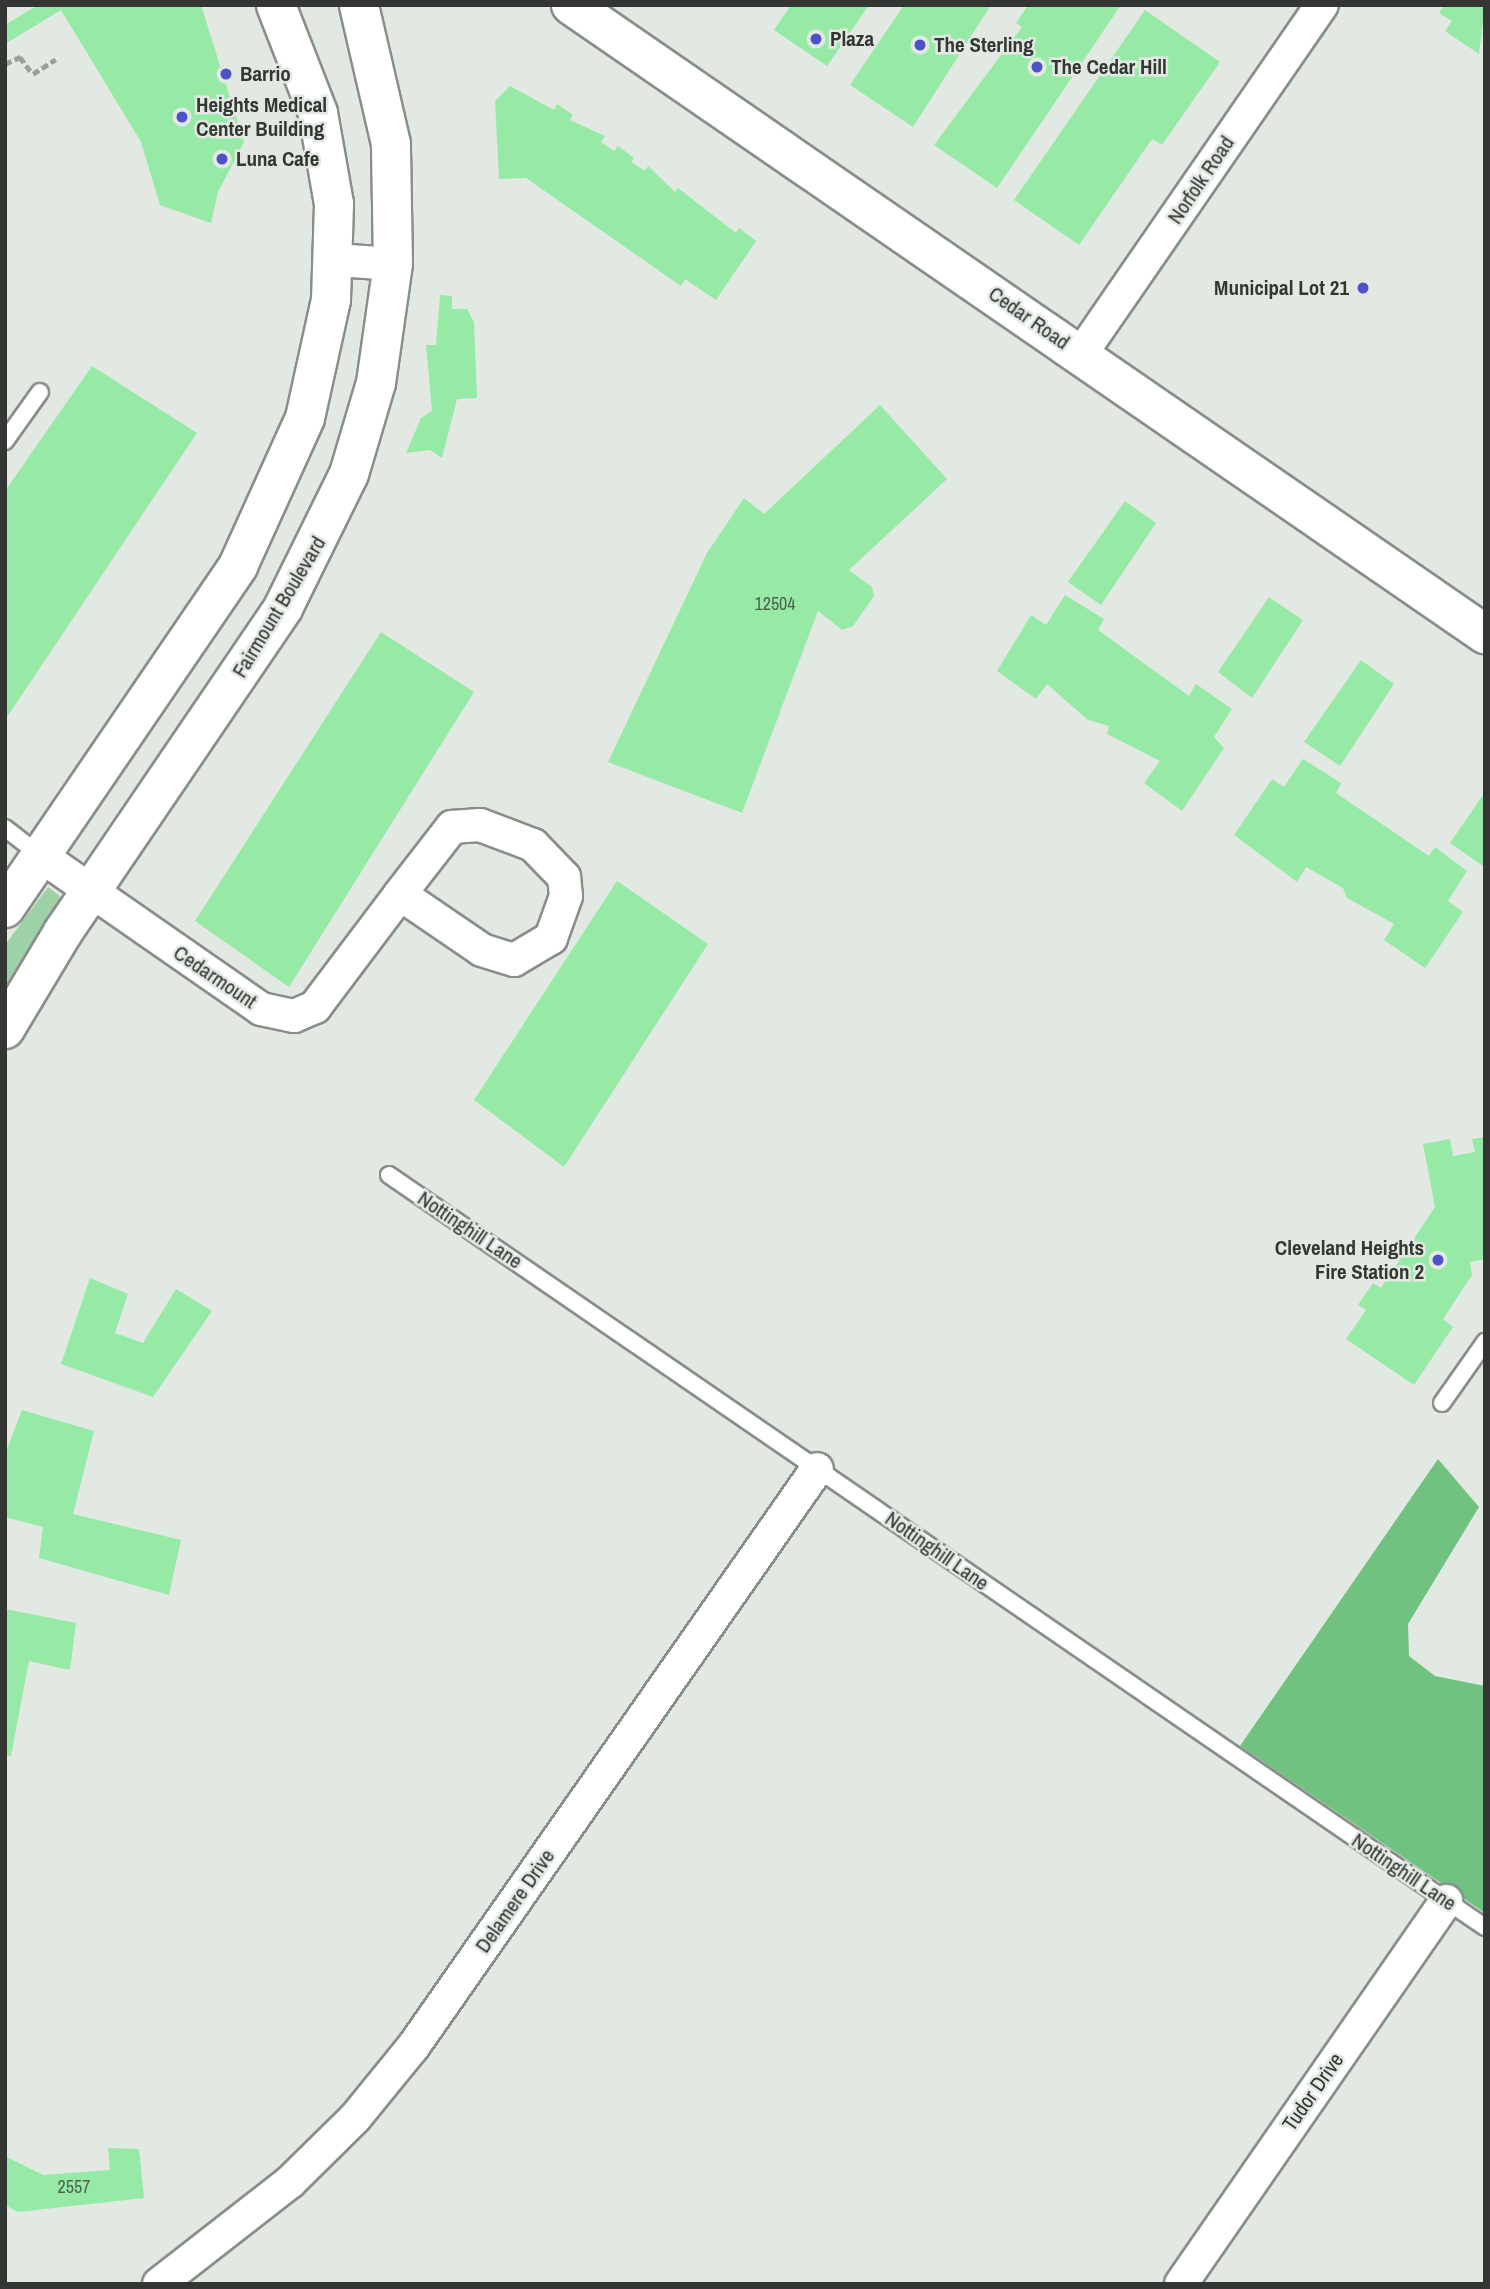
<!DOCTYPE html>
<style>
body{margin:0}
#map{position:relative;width:1490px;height:2289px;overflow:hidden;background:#e2e9e3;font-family:"Archivo Narrow",sans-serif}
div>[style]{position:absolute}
.green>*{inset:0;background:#9fd1a7}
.forest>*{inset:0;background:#71c281}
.building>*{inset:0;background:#97eaa6}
.path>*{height:4.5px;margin-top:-2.25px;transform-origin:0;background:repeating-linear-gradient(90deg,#9ba09b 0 7px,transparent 0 10.5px)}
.roads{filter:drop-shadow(2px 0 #888e89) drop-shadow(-2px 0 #888e89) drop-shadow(0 2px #888e89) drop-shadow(0 -2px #888e89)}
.service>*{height:16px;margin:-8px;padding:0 8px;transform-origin:8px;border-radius:8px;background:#fff}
.minor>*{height:32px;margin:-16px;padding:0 16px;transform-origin:16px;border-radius:16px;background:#fff}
.secondary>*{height:38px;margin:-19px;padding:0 19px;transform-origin:19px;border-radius:19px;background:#fff}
.dots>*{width:19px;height:19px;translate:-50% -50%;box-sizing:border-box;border:4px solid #e2e9e3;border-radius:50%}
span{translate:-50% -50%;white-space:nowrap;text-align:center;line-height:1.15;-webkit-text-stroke:5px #e2e9e3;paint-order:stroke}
.number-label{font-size:18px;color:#4d6350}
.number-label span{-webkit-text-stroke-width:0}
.poi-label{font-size:21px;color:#343634;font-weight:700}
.left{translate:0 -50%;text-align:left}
.right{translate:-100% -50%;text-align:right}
.street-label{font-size:21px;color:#343634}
.frame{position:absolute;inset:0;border:7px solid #343634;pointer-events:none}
</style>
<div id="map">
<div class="green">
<div style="clip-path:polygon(48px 887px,60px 896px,59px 903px,5px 995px,5px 945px)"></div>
</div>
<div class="forest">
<div style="clip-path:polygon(1438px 1459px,1479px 1507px,1408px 1624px,1409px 1656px,1435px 1676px,1485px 1686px,1485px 1913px,1240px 1746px)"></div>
</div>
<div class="building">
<div style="clip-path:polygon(38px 5px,201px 5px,244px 142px,218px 192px,211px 223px,160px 205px,141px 142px,61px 10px,5px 44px,5px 25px)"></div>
<div style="clip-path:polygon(791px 5px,797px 6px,869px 5px,827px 66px,774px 30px)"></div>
<div style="clip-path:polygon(904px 5px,991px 5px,913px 127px,850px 85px)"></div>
<div style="clip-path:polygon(1028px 5px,1121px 5px,997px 188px,934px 145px,1022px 27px,1016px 23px)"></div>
<div style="clip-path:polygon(1444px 5px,1485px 5px,1479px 54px,1445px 31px,1452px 21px,1439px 13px)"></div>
<div style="clip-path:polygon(1145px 10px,1220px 62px,1162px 145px,1152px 139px,1079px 245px,1014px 200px)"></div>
<div style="clip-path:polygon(510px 86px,554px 110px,557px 104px,573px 115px,570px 120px,605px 136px,601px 142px,614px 151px,618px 146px,634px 158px,631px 162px,645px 171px,648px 166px,675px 192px,678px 188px,736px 233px,739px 228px,756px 241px,716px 300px,685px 279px,681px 286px,526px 178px,499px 179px,495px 101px)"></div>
<div style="clip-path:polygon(440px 295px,452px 296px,452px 309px,467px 309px,474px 322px,477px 398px,457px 399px,442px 458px,430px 450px,406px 453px,421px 418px,432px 411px,426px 345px,436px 345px)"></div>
<div style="clip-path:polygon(92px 366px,197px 433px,5px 720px,5px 491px)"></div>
<div style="clip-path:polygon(880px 405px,947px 479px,849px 570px,872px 587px,874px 596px,853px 626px,842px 630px,818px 611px,742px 813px,608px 762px,707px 553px,744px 498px,764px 514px)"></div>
<div style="clip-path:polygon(1125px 501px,1156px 523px,1101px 605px,1068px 582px)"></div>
<div style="clip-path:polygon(1065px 595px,1104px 619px,1098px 630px,1189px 696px,1196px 684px,1232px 709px,1214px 737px,1224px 748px,1182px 811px,1144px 783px,1160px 761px,1107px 734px,1109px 726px,1088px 720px,1047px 684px,1036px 699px,997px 671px,1031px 615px,1046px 625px)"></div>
<div style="clip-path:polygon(1269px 597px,1303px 620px,1252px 698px,1218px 672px)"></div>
<div style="clip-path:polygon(381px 632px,474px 692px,289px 987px,195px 921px)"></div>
<div style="clip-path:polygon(1361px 660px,1394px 684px,1340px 766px,1304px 742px)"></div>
<div style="clip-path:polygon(1303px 759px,1341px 783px,1336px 793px,1429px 856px,1435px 847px,1467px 871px,1448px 901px,1463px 912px,1425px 968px,1384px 940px,1394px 924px,1347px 898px,1343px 888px,1306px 867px,1297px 882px,1234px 835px,1272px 779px,1284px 787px)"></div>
<div style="clip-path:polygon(1485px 792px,1485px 864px,1483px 866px,1450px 843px)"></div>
<div style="clip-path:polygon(617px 881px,708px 944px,564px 1167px,474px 1100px)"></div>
<div style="clip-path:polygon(1485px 1137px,1485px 1259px,1470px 1262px,1472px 1275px,1443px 1319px,1453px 1327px,1414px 1385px,1346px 1339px,1366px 1310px,1358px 1305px,1373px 1283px,1381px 1288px,1435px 1207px,1423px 1144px,1450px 1139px,1453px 1156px,1475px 1152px,1472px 1139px)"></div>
<div style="clip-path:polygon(90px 1278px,128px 1294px,115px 1333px,143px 1343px,176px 1289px,212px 1311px,153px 1397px,61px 1364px)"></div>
<div style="clip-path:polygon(22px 1410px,94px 1431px,73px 1514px,181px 1540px,169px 1595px,39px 1558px,43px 1527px,5px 1517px,5px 1454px)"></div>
<div style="clip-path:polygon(5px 1609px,76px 1623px,70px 1670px,29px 1661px,11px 1756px,5px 1755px)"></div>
<div style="clip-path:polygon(108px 2148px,139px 2149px,144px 2198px,18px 2212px,5px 2205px,5px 2156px,43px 2175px,110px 2170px)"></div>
</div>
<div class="path">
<div style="left:5px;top:64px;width:17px;rotate:-25deg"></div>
<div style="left:20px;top:57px;width:21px;rotate:53deg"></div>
<div style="left:33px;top:74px;width:27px;rotate:-33deg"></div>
</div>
<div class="roads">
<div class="service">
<div style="left:5px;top:441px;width:60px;rotate:-54.5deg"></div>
<div style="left:5px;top:828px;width:46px;rotate:37.9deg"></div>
<div style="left:389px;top:1175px;width:1329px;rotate:34.46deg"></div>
<div style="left:1442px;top:1403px;width:75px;rotate:-54.8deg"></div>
</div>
<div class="minor">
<div style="left:335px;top:260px;width:58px;rotate:3.9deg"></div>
<div style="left:1081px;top:354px;width:424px;rotate:-55.4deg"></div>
<div style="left:41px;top:856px;width:268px;rotate:34.8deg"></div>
<div style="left:261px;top:1009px;width:34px;rotate:12deg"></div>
<div style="left:294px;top:1016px;width:23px;rotate:-23deg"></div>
<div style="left:315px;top:1007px;width:141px;rotate:-53deg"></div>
<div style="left:400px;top:894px;width:85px;rotate:-52.2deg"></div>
<div style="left:452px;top:827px;width:28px;rotate:-4deg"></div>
<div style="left:480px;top:825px;width:57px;rotate:20.7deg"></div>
<div style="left:533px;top:845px;width:45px;rotate:45.9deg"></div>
<div style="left:564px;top:877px;width:19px;rotate:84deg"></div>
<div style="left:566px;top:896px;width:45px;rotate:109.7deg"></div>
<div style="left:551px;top:938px;width:43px;rotate:149.3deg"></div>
<div style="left:514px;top:960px;width:34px;rotate:-163deg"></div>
<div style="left:482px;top:950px;width:99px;rotate:-145.7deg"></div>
<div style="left:159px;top:2284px;width:166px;rotate:-37.9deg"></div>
<div style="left:290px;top:2182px;width:91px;rotate:-44.6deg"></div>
<div style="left:355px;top:2118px;width:92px;rotate:-50.8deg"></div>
<div style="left:413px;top:2047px;width:705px;rotate:-55.05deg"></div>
<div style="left:1181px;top:2284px;width:466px;rotate:-55.3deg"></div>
</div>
<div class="secondary">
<div style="left:571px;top:5px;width:1110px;rotate:34.54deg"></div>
<div style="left:5px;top:908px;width:414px;rotate:-55.7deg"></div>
<div style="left:238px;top:566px;width:162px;rotate:-65.6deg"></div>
<div style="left:305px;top:418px;width:121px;rotate:-77.6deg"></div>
<div style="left:331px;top:300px;width:96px;rotate:-88.2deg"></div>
<div style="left:334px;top:204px;width:92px;rotate:-100deg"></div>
<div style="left:318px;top:113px;width:116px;rotate:-111.3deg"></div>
<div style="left:5px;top:1029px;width:113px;rotate:-59.1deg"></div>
<div style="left:63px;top:932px;width:392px;rotate:-55.8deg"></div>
<div style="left:283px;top:608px;width:149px;rotate:-63.8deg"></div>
<div style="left:349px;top:474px;width:95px;rotate:-73.5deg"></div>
<div style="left:376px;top:383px;width:120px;rotate:-81.9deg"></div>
<div style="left:393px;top:264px;width:120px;rotate:-91deg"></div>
<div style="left:391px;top:144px;width:143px;rotate:-103deg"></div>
</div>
</div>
<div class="dots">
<div style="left:816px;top:39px;background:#4f51c8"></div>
<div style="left:920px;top:45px;background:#4f51c8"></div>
<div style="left:1037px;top:67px;background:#4f51c8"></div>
<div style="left:226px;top:74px;background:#4f51c8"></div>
<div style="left:182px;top:117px;background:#4f51c8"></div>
<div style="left:222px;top:159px;background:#4f51c8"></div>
<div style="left:1363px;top:288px;background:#4f51c8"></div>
<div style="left:1438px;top:1260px;background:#4f51c8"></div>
</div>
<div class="number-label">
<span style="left:775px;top:604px">12504</span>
<span style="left:74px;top:2187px">2557</span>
</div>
<div class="poi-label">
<span class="left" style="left:830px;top:39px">Plaza</span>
<span class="left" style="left:934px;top:45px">The Sterling</span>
<span class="left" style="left:1051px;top:67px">The Cedar Hill</span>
<span class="left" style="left:240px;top:74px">Barrio</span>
<span class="left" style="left:196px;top:117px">Heights Medical<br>Center Building</span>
<span class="left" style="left:236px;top:159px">Luna Cafe</span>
<span class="right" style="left:1349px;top:288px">Municipal Lot 21</span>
<span class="right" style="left:1424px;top:1260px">Cleveland Heights<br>Fire Station 2</span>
</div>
<div class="street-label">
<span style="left:1201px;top:180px;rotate:-56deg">Norfolk Road</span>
<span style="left:1029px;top:318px;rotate:35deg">Cedar Road</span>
<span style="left:279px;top:607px;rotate:-59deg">Fairmount Boulevard</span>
<span style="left:215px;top:977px;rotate:34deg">Cedarmount</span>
<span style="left:470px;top:1230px;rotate:34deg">Nottinghill Lane</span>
<span style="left:937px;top:1551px;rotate:35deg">Nottinghill Lane</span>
<span style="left:1404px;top:1872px;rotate:34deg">Nottinghill Lane</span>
<span style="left:515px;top:1901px;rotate:-55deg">Delamere Drive</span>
<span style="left:1313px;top:2092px;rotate:-55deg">Tudor Drive</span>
</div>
<div class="frame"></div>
</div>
